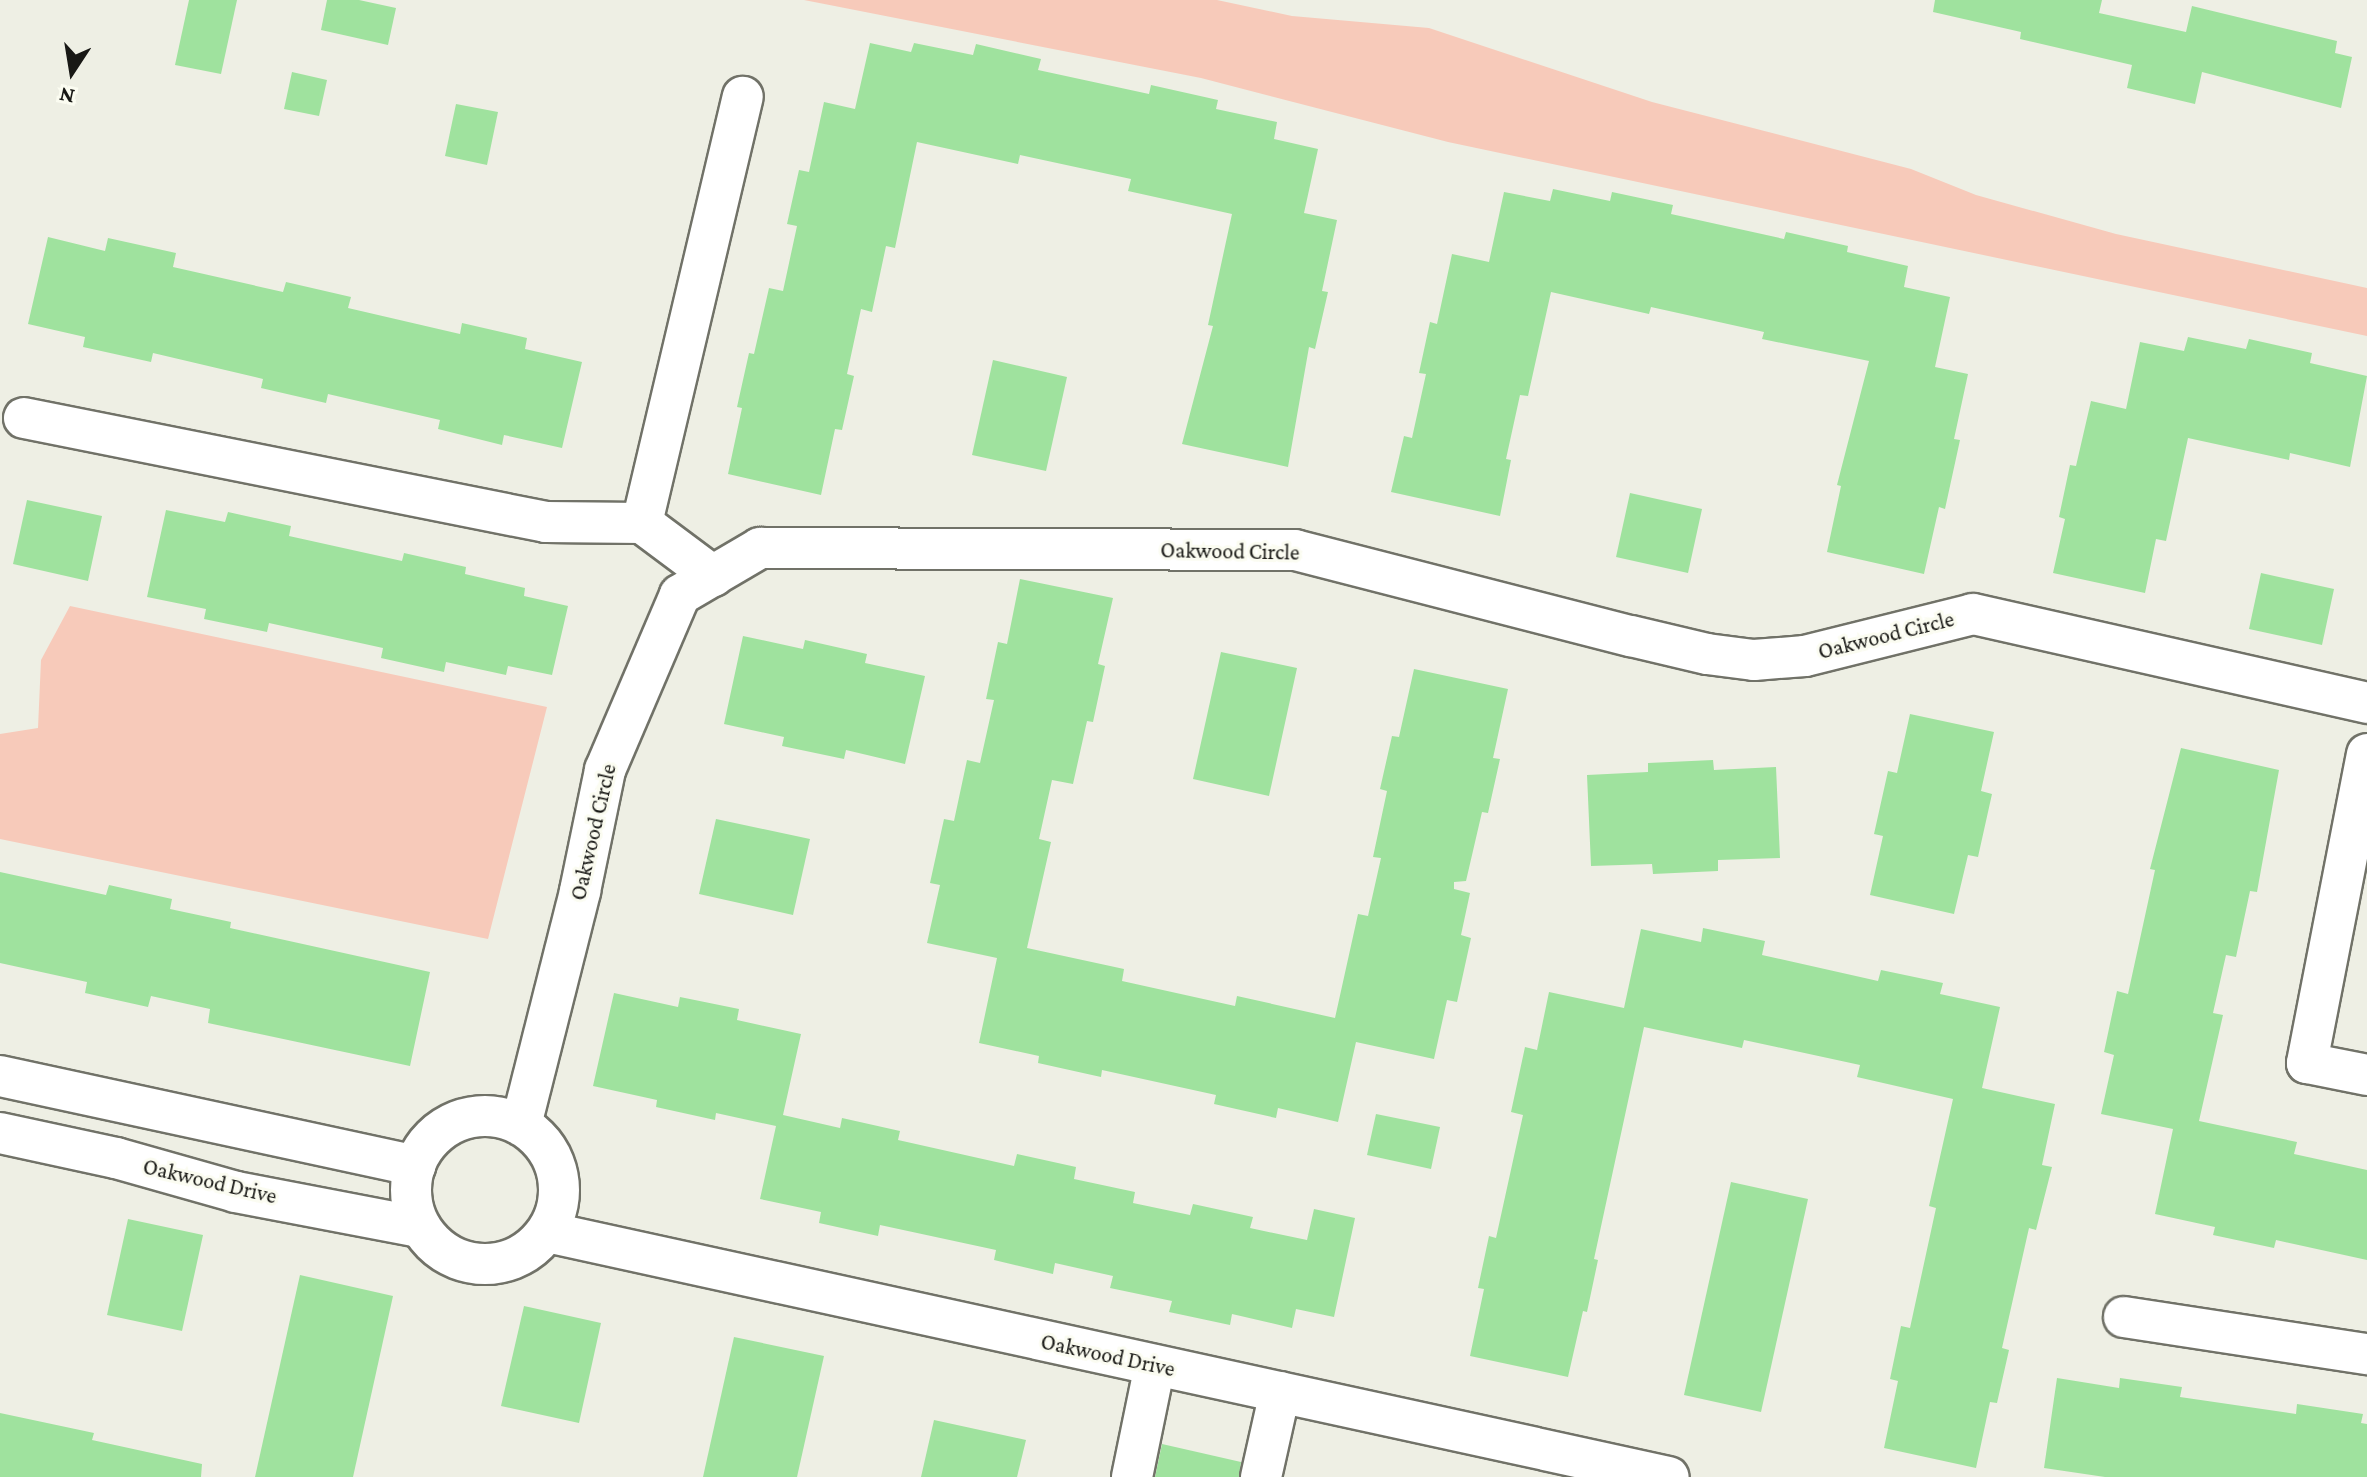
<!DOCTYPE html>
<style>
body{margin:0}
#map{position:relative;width:2367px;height:1477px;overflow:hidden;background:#eeefe4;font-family:"Crimson Pro",serif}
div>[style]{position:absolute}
.green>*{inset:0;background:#f7caba}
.building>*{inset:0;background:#9fe29e}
.roads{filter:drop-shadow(2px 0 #717268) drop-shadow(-2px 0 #717268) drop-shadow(0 2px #717268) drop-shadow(0 -2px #717268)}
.street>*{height:40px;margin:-20px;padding:0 20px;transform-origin:20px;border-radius:20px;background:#fff}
.street>.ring{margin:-20px;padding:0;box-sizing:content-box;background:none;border:40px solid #fff;border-radius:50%}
span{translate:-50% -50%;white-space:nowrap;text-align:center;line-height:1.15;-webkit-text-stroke:6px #fbfcf1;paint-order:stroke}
.street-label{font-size:22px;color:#181815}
.north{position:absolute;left:32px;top:32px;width:80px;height:80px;-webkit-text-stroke:6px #fbfcf1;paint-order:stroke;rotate:192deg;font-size:22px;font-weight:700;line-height:32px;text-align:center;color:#181815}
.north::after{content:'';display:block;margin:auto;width:28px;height:36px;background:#181815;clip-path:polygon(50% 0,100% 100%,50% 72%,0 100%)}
</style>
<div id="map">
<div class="green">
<div style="clip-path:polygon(804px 0,1217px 0,1292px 16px,1429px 28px,1652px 102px,1911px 169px,1976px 195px,2116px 234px,2367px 288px,2367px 336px,1448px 142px,1201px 78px)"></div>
<div style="clip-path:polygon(70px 606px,547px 707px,488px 939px,0 839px,0 734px,38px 728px,41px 660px)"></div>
</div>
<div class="building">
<div style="clip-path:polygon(189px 0,237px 0,221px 74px,175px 65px)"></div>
<div style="clip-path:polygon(327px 0,359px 0,396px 8px,388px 45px,321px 30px)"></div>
<div style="clip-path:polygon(1935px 0,2102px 0,2099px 13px,2186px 32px,2192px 6px,2337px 41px,2335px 53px,2352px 57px,2341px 108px,2202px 72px,2195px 104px,2127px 88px,2132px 65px,2020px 39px,2021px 32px,1933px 12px)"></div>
<div style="clip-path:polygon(870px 43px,911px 52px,914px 43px,973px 55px,976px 44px,1041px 59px,1038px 70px,1149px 94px,1151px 85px,1218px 100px,1216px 109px,1277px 122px,1274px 139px,1318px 149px,1304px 213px,1337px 220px,1322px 291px,1328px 292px,1315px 349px,1309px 347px,1288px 467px,1182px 444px,1213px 326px,1208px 325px,1232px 214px,1128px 191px,1131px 179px,1020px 155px,1018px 164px,917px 142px,895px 248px,886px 246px,872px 312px,861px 309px,847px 374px,854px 376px,842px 430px,835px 429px,821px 495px,728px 474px,742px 408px,737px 407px,749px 353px,754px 354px,769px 288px,783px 291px,797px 226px,787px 224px,799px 170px,809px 172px,824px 102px,855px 109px)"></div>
<div style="clip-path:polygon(292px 72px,327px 80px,319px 116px,284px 109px)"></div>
<div style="clip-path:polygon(456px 104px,498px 112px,487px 165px,445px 156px)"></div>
<div style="clip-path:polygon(1553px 189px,1610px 201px,1612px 192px,1673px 205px,1671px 214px,1784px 239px,1786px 232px,1848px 246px,1847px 252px,1908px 266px,1904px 287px,1950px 297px,1935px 367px,1968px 374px,1954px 439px,1960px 440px,1945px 509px,1939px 507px,1924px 574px,1827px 552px,1841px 486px,1837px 485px,1869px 361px,1762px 339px,1764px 332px,1651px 307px,1649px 314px,1551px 292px,1528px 396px,1520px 395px,1506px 459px,1511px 460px,1500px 516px,1391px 492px,1404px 436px,1412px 438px,1426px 374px,1419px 373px,1430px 322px,1437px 324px,1452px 254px,1489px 262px,1504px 192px,1550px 201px)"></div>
<div style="clip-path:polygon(48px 237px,105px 251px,108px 238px,176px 253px,173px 267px,283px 292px,286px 282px,351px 297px,348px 308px,460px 334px,462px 323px,527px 338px,525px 349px,582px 362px,562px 448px,504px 435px,502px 445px,438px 429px,440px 420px,328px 394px,326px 403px,261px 388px,263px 379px,153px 353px,151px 362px,83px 347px,85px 337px,28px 324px)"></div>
<div style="clip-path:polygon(2188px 337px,2246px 349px,2249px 339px,2312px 353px,2310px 363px,2367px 376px,2350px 467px,2290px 453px,2289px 460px,2188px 438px,2166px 541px,2156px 539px,2145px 593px,2053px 573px,2065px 519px,2059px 517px,2070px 465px,2076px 466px,2091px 401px,2126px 409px,2140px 342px,2184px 351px)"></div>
<div style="clip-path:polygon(993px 360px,1067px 377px,1046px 471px,972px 455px)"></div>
<div style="clip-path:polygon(1630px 493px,1702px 509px,1688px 573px,1616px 557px)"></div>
<div style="clip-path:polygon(27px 500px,102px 516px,88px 581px,13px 564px)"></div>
<div style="clip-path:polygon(166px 510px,225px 522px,228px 512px,291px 526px,289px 536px,402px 561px,404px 553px,466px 567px,465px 574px,525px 588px,524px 596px,568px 606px,552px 675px,508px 666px,506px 675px,446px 662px,444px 672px,381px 658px,383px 648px,269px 623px,267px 632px,204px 619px,206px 609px,147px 597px)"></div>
<div style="clip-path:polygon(2261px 573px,2334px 589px,2322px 645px,2249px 629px)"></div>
<div style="clip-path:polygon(1020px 579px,1113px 598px,1098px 664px,1105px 666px,1093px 722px,1087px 721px,1073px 784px,1052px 780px,1039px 839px,1051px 842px,1027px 948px,1124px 969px,1122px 981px,1235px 1006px,1237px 996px,1335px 1018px,1358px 914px,1368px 916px,1381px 858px,1373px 857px,1387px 791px,1380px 789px,1392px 736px,1399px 737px,1414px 669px,1508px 689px,1493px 758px,1500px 759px,1488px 813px,1482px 812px,1466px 881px,1454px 882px,1454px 889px,1470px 893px,1461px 935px,1471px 938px,1457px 1002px,1447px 1000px,1434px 1059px,1356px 1042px,1338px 1122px,1278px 1108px,1276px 1118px,1214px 1104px,1216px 1095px,1102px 1070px,1101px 1077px,1038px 1063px,1039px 1056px,979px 1043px,997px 958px,927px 943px,940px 885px,930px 883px,944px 819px,954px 821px,967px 760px,980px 763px,994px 700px,986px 699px,998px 642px,1007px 644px)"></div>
<div style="clip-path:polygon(743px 636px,803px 649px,805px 640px,867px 654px,865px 663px,925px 676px,905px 764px,846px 750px,844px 759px,782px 746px,784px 737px,724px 724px)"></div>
<div style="clip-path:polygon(1221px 652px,1297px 668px,1269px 796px,1193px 779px)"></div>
<div style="clip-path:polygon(1910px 714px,1994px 732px,1981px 791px,1992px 794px,1978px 857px,1968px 855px,1954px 914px,1870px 895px,1883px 836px,1874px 834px,1888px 771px,1897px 773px)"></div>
<div style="clip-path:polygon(2181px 748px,2279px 770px,2257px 892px,2250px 891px,2236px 957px,2226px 955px,2213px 1013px,2223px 1015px,2199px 1121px,2297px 1142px,2294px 1154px,2367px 1170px,2367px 1260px,2276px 1240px,2274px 1248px,2213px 1235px,2215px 1227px,2155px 1214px,2173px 1129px,2101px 1114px,2114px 1055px,2104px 1052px,2117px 991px,2128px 994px,2155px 870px,2150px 869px)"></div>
<div style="clip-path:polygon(1713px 760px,1714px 770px,1776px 767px,1780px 858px,1718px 860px,1718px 871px,1653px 874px,1652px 864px,1591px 866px,1587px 775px,1648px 772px,1648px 763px)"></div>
<div style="clip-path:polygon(716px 819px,810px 839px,793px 915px,699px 894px)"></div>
<div style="clip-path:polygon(0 872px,106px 895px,109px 885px,172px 899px,170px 909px,231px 922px,230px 928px,430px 972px,410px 1066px,208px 1023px,210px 1009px,151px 996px,148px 1007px,85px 993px,87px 982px,0 963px)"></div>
<div style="clip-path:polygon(1703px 928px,1765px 941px,1762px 955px,1878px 981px,1881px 970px,1943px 983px,1940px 994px,2000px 1007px,1982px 1088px,2055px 1104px,2042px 1165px,2052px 1167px,2036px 1230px,2029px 1228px,2002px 1348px,2009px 1350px,1997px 1403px,1990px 1402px,1976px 1468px,1884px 1448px,1898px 1381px,1890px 1379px,1901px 1326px,1910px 1328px,1936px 1208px,1929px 1206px,1953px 1099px,1857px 1077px,1860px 1065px,1744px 1040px,1742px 1048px,1644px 1027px,1594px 1259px,1598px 1260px,1587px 1312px,1583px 1311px,1568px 1377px,1470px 1356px,1484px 1289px,1478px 1288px,1489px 1236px,1496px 1238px,1523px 1115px,1511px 1112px,1525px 1047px,1537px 1050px,1549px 992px,1624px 1008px,1641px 929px,1701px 942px)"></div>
<div style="clip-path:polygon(614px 993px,678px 1007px,680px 997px,739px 1009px,737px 1020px,801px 1034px,783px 1115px,840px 1128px,842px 1118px,900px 1131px,898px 1140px,1014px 1166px,1017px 1154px,1076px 1167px,1074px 1179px,1135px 1192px,1133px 1203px,1190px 1215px,1193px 1204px,1253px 1217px,1250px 1228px,1307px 1240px,1314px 1209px,1355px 1218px,1334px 1317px,1296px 1309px,1292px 1328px,1232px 1314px,1230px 1325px,1169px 1312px,1172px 1301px,1110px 1288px,1113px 1276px,1055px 1263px,1053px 1274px,994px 1260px,996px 1250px,880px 1225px,878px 1236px,819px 1223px,821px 1212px,760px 1199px,776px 1126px,716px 1113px,715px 1120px,656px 1107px,657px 1100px,593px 1086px)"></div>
<div style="clip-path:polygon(1376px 1114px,1440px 1127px,1431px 1169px,1367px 1155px)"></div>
<div style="clip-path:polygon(1731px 1182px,1808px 1199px,1761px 1412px,1684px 1395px)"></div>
<div style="clip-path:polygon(128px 1219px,203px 1235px,182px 1331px,107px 1315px)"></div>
<div style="clip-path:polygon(300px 1275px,393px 1296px,353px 1477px,255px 1477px)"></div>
<div style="clip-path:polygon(524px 1306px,601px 1323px,579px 1423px,501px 1406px)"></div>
<div style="clip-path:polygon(734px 1337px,824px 1356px,797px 1477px,703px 1477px)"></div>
<div style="clip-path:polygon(2057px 1378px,2119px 1388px,2120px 1378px,2182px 1387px,2180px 1397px,2296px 1414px,2297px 1404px,2363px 1414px,2361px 1423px,2367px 1424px,2367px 1477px,2105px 1477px,2044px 1468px)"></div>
<div style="clip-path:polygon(0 1413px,94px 1433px,92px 1440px,202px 1464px,201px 1477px,0 1477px)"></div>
<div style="clip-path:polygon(934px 1420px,1026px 1440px,1017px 1477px,921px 1477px)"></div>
<div style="clip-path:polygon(1162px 1444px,1241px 1462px,1239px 1477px,1155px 1477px)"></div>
</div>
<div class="roads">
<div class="street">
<div style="left:24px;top:418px;width:532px;rotate:11.27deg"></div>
<div style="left:546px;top:522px;width:96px;rotate:0.6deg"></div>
<div style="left:642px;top:523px;width:89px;rotate:36.7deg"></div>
<div style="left:642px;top:523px;width:438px;rotate:-76.7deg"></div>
<div style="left:2367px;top:754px;width:315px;rotate:101deg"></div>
<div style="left:2307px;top:1063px;width:61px;rotate:11.3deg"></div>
<div style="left:0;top:1076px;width:425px;rotate:12.2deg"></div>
<div class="ring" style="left:411px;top:1116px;width:108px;height:108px"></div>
<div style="left:521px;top:1125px;width:241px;rotate:-75.8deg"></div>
<div style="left:580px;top:891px;width:124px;rotate:-78.3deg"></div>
<div style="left:605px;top:770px;width:190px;rotate:-66.8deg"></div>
<div style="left:680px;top:595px;width:93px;rotate:-30.4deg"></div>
<div style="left:760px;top:548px;width:535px;rotate:0.21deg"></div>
<div style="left:1295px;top:550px;width:347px;rotate:14.4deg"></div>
<div style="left:1631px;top:636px;width:78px;rotate:13.3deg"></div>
<div style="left:1707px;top:654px;width:47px;rotate:7.3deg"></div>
<div style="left:1754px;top:660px;width:51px;rotate:-4.5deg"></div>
<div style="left:1805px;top:656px;width:173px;rotate:-14deg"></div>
<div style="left:1973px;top:614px;width:404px;rotate:12.7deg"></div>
<div style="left:0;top:1133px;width:119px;rotate:12.2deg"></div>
<div style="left:116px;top:1158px;width:125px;rotate:15.8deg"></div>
<div style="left:236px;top:1192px;width:187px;rotate:10.8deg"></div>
<div style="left:547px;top:1232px;width:1148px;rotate:12.32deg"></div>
<div style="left:2124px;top:1317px;width:246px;rotate:8.7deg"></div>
<div style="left:1132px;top:1477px;width:114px;rotate:-78.4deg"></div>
<div style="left:1261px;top:1477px;width:87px;rotate:-77.4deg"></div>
</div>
</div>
<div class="street-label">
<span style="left:1230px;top:551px;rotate:1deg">Oakwood Circle</span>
<span style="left:1886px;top:635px;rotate:-14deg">Oakwood Circle</span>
<span style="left:593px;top:832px;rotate:-77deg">Oakwood Circle</span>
<span style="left:210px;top:1181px;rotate:13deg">Oakwood Drive</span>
<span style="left:1108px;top:1355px;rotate:12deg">Oakwood Drive</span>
</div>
<div class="north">N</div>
</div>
